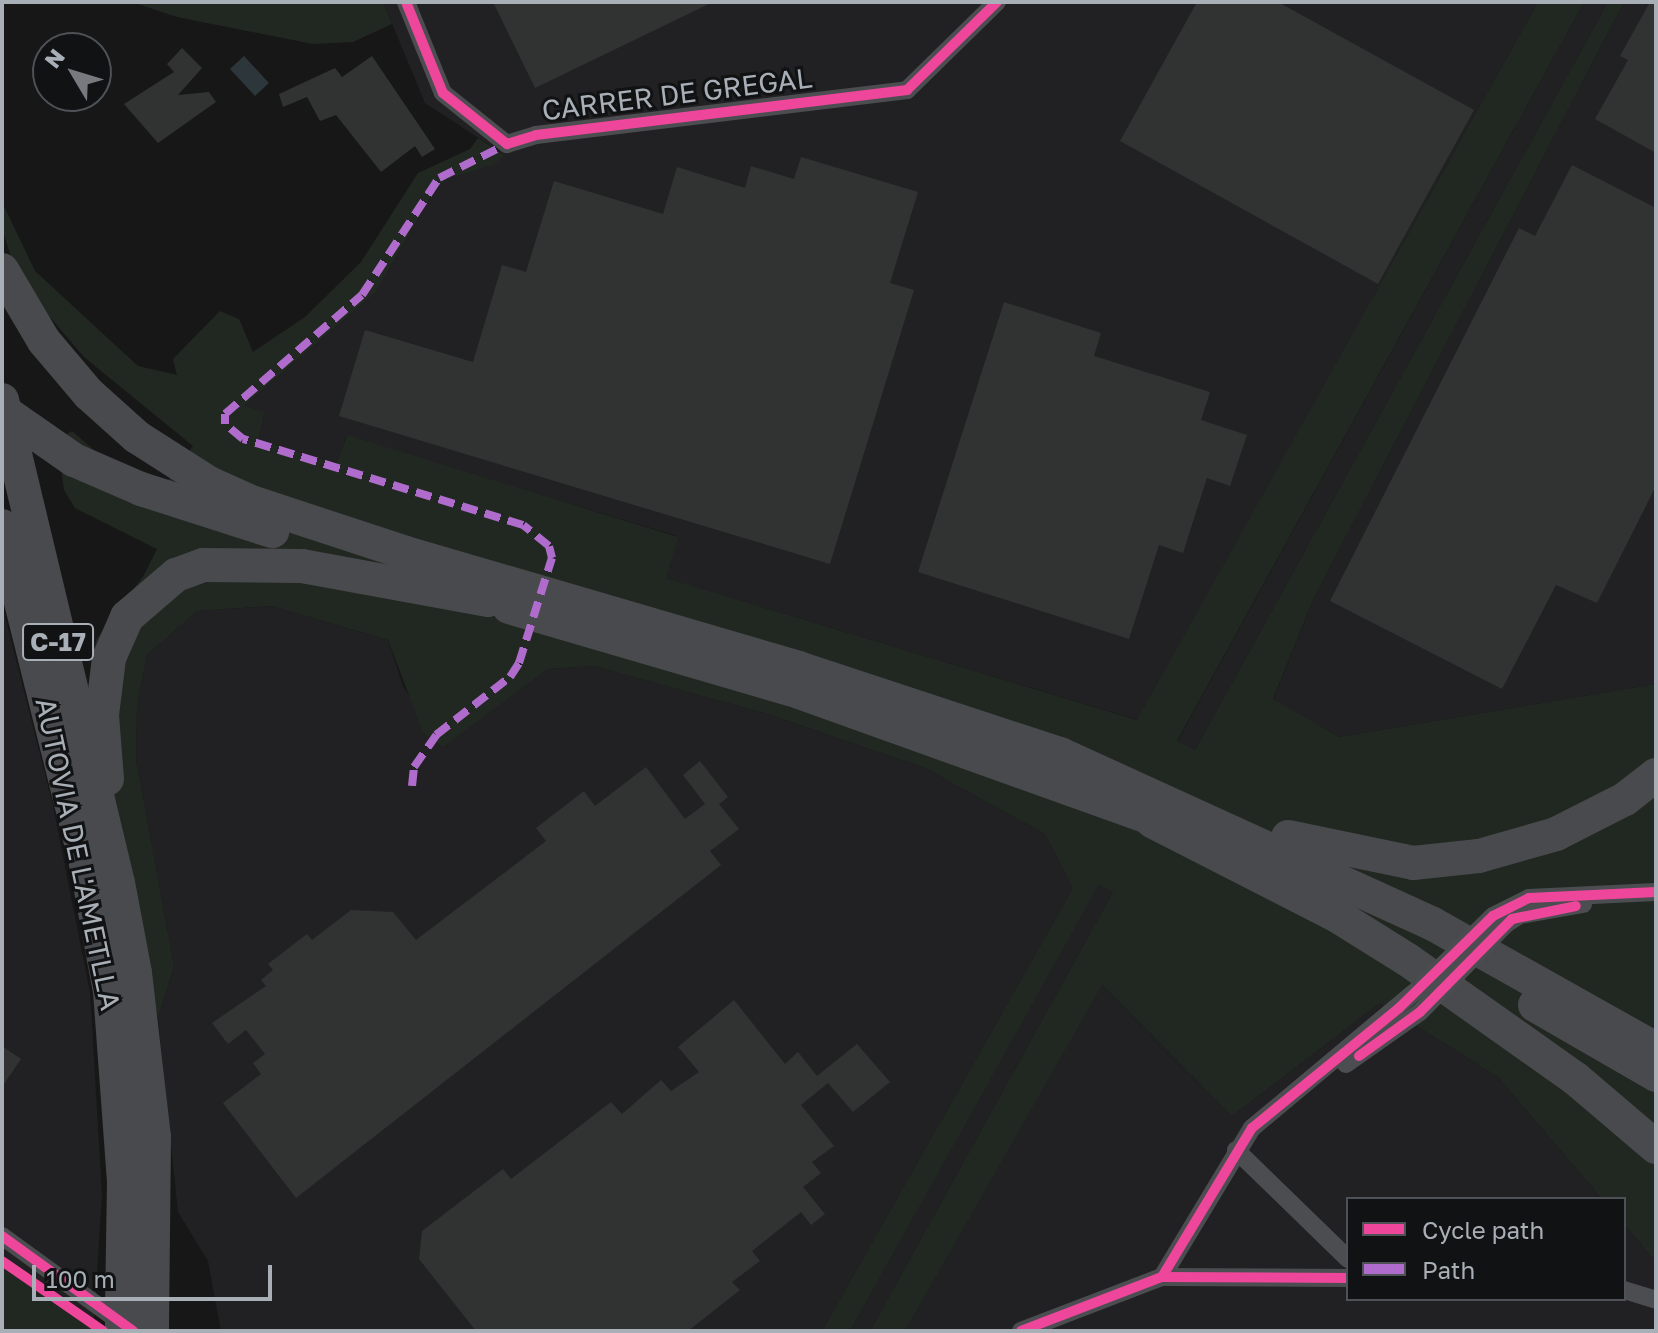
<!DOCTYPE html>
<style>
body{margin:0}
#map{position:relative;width:1658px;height:1333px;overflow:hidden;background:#171717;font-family:"Golos Text",sans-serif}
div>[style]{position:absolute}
.built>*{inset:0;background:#212123}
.green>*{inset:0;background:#212821}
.water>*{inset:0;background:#2d363a}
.building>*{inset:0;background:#313232}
.minor>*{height:18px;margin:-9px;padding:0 9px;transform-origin:9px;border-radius:9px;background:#4c4d50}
.motorway>*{height:34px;margin:-17px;padding:0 17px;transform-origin:17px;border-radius:17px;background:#494a4d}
.minor-bridge>*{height:18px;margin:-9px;padding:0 9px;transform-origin:9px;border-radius:9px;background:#4c4d50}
.motorway-bridge>*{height:34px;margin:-17px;padding:0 17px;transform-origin:17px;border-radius:17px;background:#494a4d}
.quiet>*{height:8px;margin-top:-4px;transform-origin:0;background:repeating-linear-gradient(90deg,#b06ccc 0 16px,transparent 0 24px)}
.cycleway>*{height:10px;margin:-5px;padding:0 5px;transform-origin:5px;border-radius:5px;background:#ed469a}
span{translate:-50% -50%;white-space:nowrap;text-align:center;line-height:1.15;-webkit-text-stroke:6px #111213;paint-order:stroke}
.shield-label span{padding:2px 6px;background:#111213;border:2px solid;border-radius:6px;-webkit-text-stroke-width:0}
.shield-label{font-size:26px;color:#a9afb7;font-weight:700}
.street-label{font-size:28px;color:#a9afb7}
.frame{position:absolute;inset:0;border:4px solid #a9afb7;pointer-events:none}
.legend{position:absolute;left:1346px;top:1197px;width:280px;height:104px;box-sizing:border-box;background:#111213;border:2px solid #4e5155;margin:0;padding:10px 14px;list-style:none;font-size:24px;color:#a9afb7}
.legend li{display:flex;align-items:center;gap:16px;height:40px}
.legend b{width:40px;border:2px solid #4e5155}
.north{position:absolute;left:32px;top:32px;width:80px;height:80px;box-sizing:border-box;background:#111213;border:2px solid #4e5155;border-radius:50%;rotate:308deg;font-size:22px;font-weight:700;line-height:32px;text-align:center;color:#a9afb7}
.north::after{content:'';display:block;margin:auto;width:28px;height:36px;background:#767a7f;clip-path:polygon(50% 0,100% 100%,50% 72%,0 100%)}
.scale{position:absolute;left:32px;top:1265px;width:240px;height:36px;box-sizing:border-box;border:4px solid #a9afb7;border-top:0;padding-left:10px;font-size:24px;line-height:28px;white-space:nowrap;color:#a9afb7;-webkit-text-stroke:6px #111213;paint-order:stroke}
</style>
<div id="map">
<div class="built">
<div style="clip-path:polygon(383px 2px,1538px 2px,1138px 720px,665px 578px,677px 536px,346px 436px,338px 463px,257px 440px,243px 407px,375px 293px,434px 191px,447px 179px,493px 165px,503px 154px,425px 103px)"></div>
<div style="clip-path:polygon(1584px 2px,1608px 2px,1195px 750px,1177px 742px)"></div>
<div style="clip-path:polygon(1624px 2px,1656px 2px,1656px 684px,1339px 737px,1273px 700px,1312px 602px)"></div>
<div style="clip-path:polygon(2px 604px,53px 806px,90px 992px,102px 1194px,94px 1323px,2px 1256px)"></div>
<div style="clip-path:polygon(272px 606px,388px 640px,403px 686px,443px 746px,548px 669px,594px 666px,771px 715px,925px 768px,1045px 834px,1073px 888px,822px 1331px,221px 1331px,208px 1261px,178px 1212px,158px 1018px,174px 966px,136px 759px,137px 705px,147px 655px,197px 611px)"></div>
<div style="clip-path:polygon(1098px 883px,1113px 892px,870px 1331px,850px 1331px)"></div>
<div style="clip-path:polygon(1101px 984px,1232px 1116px,1380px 1003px,1498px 1077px,1602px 1199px,1348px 1199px,1348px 1299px,1624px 1299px,1624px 1224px,1656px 1262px,1656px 1331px,905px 1331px)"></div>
</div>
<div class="green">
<div style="clip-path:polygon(132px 2px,383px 2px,392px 24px,353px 42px,313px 44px,177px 17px)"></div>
<div style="clip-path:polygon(1538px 2px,1584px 2px,1177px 741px,1195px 750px,1608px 2px,1624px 2px,1312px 602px,1273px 699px,1339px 737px,1656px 684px,1656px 1262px,1624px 1224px,1624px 1199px,1602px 1199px,1498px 1077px,1380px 1003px,1232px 1116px,1102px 985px,905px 1331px,870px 1331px,1113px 892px,1099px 884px,850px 1331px,822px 1331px,1073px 888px,1045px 834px,925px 768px,771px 715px,594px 666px,548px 669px,443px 747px,423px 732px,388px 640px,272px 606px,197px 611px,147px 655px,137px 705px,136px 759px,174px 966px,158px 1018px,90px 678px,96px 640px,144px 575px,157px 549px,75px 508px,64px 490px,57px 440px,72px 431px,153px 501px,193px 446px,84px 357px,19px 281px,2px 229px,2px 202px,35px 271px,138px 366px,177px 375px,173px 359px,220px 311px,239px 319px,253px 352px,305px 317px,361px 262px,418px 173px,470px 149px,478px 138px,504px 155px,494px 165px,447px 179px,434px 191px,375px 293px,244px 406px,264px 412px,258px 440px,337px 463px,347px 435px,678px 537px,666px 578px,1137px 720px)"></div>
<div style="clip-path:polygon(2px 1256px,94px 1323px,105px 1331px,2px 1331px)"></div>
</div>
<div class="water">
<div style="clip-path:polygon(244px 56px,269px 83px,255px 96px,230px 69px)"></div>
</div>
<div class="building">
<div style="clip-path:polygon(493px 2px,713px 2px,535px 88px)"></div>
<div style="clip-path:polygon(1197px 2px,1278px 2px,1474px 110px,1378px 284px,1120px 141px)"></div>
<div style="clip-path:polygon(1650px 2px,1656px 2px,1656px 153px,1595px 119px,1628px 60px,1620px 56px)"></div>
<div style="clip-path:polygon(182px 48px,202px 68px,178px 95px,209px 92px,216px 102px,158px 143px,124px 104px,174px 72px,167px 64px)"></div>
<div style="clip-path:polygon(372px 56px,435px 149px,422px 157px,415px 146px,381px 172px,336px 115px,320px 121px,307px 97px,283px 107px,279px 94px,335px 68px,342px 77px)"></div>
<div style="clip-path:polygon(801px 157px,918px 192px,890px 283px,914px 290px,830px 564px,339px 416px,365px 330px,473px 362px,502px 265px,526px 272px,554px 181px,663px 214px,677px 167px,745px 188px,751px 166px,794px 179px)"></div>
<div style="clip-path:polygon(1572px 165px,1656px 208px,1656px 486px,1597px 603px,1556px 585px,1502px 689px,1330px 601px,1519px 228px,1535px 236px)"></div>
<div style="clip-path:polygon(1004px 302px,1101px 333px,1094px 356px,1210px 392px,1201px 420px,1247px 435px,1230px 486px,1207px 478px,1183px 553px,1159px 545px,1129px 639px,918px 572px)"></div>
<div style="clip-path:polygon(700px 761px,728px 797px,719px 804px,739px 829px,710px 851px,721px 865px,296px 1198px,223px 1103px,261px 1074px,253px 1063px,265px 1054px,246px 1030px,228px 1044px,212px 1023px,266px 986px,261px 980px,273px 970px,268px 964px,307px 934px,312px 940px,351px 910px,393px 912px,416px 940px,546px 841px,536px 828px,584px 791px,595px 806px,646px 767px,685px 819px,705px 804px,683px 775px)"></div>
<div style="clip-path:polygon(734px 1000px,785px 1064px,798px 1052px,817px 1076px,857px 1044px,890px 1082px,853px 1112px,828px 1083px,801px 1105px,834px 1146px,812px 1162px,821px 1173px,803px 1187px,825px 1214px,811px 1225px,801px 1212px,752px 1251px,760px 1261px,732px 1282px,740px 1290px,688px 1331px,476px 1331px,419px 1259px,422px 1231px,503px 1169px,511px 1179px,611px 1102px,622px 1114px,661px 1080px,671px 1091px,699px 1072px,678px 1047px)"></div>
<div style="clip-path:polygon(2px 1046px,21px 1059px,2px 1087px)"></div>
</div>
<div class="minor">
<div style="left:406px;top:2px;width:98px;rotate:67.9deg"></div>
<div style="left:443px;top:93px;width:82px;rotate:38.6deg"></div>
<div style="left:507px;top:144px;width:30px;rotate:-17deg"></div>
<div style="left:536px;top:135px;width:374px;rotate:-6.9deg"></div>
<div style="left:907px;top:90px;width:126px;rotate:-44.4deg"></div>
<div style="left:1493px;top:916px;width:40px;rotate:-26.6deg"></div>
<div style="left:1529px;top:898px;width:127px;rotate:-2.7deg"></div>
<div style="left:1506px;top:924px;width:17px;rotate:-33deg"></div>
<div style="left:1520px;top:915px;width:64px;rotate:-9.9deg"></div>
<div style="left:1346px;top:1064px;width:90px;rotate:-35.1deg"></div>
<div style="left:1236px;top:1150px;width:156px;rotate:44.2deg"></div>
<div style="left:2px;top:1236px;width:150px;rotate:36deg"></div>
<div style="left:1162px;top:1277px;width:186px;rotate:0.3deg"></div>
<div style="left:1624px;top:1290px;width:34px;rotate:17deg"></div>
<div style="left:1021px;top:1331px;width:151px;rotate:-21deg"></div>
<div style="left:1162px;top:1277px;width:174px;rotate:-58.9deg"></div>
<div style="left:1252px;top:1128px;width:224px;rotate:-39.9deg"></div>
</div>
<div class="motorway">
<div style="left:2px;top:270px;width:82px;rotate:59.4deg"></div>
<div style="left:44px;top:341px;width:70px;rotate:49.7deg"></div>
<div style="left:89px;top:394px;width:64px;rotate:41.9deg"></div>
<div style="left:137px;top:437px;width:85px;rotate:32.6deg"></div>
<div style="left:209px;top:483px;width:46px;rotate:24.3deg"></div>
<div style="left:251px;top:502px;width:163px;rotate:18.2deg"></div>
<div style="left:406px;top:553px;width:409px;rotate:16.3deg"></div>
<div style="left:798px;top:668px;width:276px;rotate:18.2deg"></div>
<div style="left:1060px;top:754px;width:410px;rotate:24.5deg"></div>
<div style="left:1433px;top:924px;width:256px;rotate:29.3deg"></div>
<div style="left:2px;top:400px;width:497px;rotate:76.5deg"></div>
<div style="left:118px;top:883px;width:92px;rotate:79.3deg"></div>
<div style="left:135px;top:973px;width:165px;rotate:83.4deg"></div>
<div style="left:154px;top:1137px;width:194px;rotate:90.6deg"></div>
<div style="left:74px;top:460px;width:73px;rotate:23.4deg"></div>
<div style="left:141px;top:489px;width:138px;rotate:17.8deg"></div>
<div style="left:2px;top:526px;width:347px;rotate:76deg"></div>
<div style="left:86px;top:863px;width:130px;rotate:79.4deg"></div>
<div style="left:110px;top:991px;width:191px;rotate:85.8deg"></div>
<div style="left:124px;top:1181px;width:124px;rotate:90.9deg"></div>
<div style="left:509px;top:607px;width:302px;rotate:16.3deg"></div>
<div style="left:799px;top:692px;width:397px;rotate:19.7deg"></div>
<div style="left:107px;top:779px;width:64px;rotate:-94.5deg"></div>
<div style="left:102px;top:715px;width:57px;rotate:-83deg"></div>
<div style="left:109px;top:658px;width:45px;rotate:-66.3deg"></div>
<div style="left:127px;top:617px;width:65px;rotate:-40.6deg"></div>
<div style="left:176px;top:575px;width:29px;rotate:-20deg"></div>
<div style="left:203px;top:565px;width:99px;rotate:0.6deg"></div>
<div style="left:302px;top:566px;width:189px;rotate:10.4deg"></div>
<div style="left:1152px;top:821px;width:207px;rotate:27.1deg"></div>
<div style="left:1336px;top:915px;width:85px;rotate:32deg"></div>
<div style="left:1408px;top:960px;width:206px;rotate:35.3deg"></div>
<div style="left:1576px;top:1079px;width:105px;rotate:40.4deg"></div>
<div style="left:1288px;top:837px;width:128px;rotate:11.7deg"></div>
<div style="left:1413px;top:863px;width:66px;rotate:-6.1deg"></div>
<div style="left:1479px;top:856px;width:80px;rotate:-15.9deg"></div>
<div style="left:1556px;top:834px;width:77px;rotate:-26.9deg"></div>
<div style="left:1625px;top:799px;width:39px;rotate:-38deg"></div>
<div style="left:1535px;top:1005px;width:140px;rotate:30deg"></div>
</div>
<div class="minor-bridge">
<div style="left:1424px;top:984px;width:97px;rotate:-44.6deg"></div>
<div style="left:1420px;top:1012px;width:123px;rotate:-45.7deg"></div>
</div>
<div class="motorway-bridge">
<div style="left:2px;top:410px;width:88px;rotate:34.8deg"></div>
<div style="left:122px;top:1331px;width:26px;rotate:-90deg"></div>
</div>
<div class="quiet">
<div style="left:412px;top:786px;width:19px;rotate:-84deg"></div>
<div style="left:414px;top:767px;width:39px;rotate:-55deg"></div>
<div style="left:436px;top:735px;width:94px;rotate:-38.1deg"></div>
<div style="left:510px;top:677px;width:17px;rotate:-57deg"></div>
<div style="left:519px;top:663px;width:110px;rotate:-72.6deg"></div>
<div style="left:552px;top:558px;width:12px;rotate:-104deg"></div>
<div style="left:549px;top:546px;width:33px;rotate:-141deg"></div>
<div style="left:523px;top:525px;width:293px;rotate:-162.9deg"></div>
<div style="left:243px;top:439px;width:23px;rotate:-140deg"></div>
<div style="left:225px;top:424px;width:10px;rotate:-90deg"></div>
<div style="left:225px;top:414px;width:181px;rotate:-41deg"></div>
<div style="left:362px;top:295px;width:140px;rotate:-56.7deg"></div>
<div style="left:439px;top:178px;width:76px;rotate:-26.6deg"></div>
</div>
<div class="cycleway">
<div style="left:406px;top:2px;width:98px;rotate:67.9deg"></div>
<div style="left:443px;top:93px;width:82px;rotate:38.6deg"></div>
<div style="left:507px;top:144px;width:30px;rotate:-17deg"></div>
<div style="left:536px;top:135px;width:374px;rotate:-6.9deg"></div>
<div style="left:907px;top:90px;width:126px;rotate:-44.4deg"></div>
<div style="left:1359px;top:1056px;width:75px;rotate:-35.8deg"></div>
<div style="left:1420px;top:1012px;width:131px;rotate:-45.3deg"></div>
<div style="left:1512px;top:919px;width:65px;rotate:-11.5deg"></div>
<div style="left:2px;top:1236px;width:162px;rotate:35.9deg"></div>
<div style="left:2px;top:1261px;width:123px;rotate:34.7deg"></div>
<div style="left:1162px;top:1277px;width:186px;rotate:0.3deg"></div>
<div style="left:1021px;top:1331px;width:151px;rotate:-21deg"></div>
<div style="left:1162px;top:1277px;width:174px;rotate:-58.9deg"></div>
<div style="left:1252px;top:1128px;width:190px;rotate:-39.2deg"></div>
<div style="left:1399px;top:1008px;width:132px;rotate:-44.4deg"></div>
<div style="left:1493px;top:916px;width:40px;rotate:-26.6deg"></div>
<div style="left:1529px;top:898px;width:127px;rotate:-2.7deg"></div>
</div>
<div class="shield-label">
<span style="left:58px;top:642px">C-17</span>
</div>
<div class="street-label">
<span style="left:677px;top:94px;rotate:-7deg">CARRER DE GREGAL</span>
<span style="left:78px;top:854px;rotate:78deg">AUTOVIA DE L'AMETLLA</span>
</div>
<div class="frame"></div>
<ul class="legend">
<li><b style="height:10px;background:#ed469a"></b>Cycle path</li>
<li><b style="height:10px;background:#b06ccc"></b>Path</li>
</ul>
<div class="north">N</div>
<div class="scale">100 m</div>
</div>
